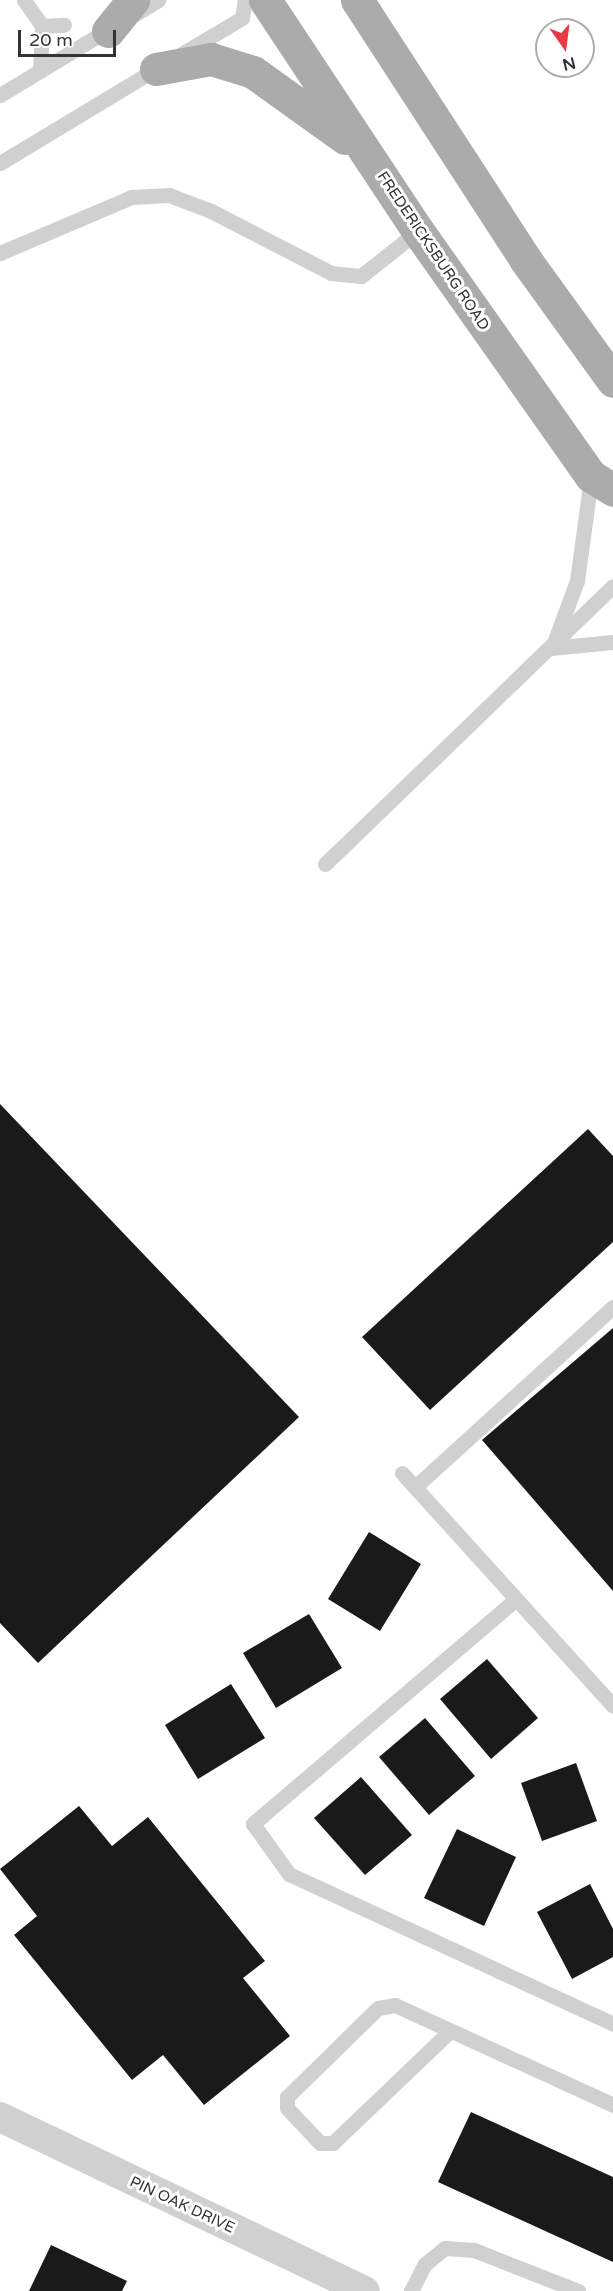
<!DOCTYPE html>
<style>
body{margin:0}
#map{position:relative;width:613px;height:2291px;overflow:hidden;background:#fff;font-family:"Varela Round",sans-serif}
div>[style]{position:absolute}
.building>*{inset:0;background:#1a1a1a}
.service>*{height:15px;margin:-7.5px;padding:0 7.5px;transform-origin:7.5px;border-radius:7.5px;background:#d0d0d0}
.minor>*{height:30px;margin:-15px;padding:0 15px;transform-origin:15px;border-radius:15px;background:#d0d0d0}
.primary>*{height:33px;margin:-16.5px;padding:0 16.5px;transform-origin:16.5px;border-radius:16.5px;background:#ababab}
span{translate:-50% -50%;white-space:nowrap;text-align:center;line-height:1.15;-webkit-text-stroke:6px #fff;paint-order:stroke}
.street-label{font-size:15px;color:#333}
.north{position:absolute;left:535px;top:18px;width:60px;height:60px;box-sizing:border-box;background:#fff;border:2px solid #adadad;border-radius:50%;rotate:166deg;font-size:16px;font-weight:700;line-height:24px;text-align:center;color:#333}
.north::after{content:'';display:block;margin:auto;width:21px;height:27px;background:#e63946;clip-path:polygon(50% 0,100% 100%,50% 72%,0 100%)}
.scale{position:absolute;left:18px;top:30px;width:98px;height:27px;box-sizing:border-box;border:3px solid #333;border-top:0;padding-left:8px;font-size:18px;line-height:21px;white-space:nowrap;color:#333;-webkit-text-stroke:4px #fff;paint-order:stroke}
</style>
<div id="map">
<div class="building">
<div style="clip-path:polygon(0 1104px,299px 1417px,38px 1663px,0 1623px)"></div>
<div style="clip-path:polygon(588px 1129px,613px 1156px,613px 1242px,430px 1410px,362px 1337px)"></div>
<div style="clip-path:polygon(613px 1328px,613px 1591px,482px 1440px)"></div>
<div style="clip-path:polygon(369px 1532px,421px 1564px,380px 1631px,328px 1599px)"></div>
<div style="clip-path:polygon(309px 1614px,342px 1668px,276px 1708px,243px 1653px)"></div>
<div style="clip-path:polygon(487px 1659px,538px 1718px,491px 1759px,440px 1699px)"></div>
<div style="clip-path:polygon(231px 1684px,265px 1738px,198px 1779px,165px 1725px)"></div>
<div style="clip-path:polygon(425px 1718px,475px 1776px,429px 1815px,379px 1757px)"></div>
<div style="clip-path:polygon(576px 1763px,597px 1821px,542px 1841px,521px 1783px)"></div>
<div style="clip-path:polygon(361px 1777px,412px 1835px,365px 1875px,314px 1818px)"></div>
<div style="clip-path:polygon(79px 1806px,112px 1846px,148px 1817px,265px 1961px,243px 1978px,290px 2036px,204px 2105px,163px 2055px,132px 2080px,14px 1935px,37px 1916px,0 1869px)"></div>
<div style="clip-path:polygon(457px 1829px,516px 1857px,484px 1926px,424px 1898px)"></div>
<div style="clip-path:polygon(590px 1884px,613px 1929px,613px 1957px,572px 1979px,537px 1912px)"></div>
<div style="clip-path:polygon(471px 2112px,613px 2177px,613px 2262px,438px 2182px)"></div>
<div style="clip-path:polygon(51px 2245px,127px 2281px,122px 2291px,29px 2291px)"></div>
</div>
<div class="service">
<div style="left:24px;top:0;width:32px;rotate:55deg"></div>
<div style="left:42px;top:26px;width:22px;rotate:-3deg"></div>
<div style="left:130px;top:17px;width:33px;rotate:-31deg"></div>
<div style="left:180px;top:55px;width:72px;rotate:-30.8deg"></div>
<div style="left:242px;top:18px;width:18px;rotate:-81deg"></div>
<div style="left:40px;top:71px;width:45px;rotate:-87.5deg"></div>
<div style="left:0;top:95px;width:127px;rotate:-31.2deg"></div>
<div style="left:0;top:163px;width:186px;rotate:-31.1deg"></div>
<div style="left:0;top:253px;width:142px;rotate:-23.1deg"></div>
<div style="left:131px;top:197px;width:38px;rotate:-3deg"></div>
<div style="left:169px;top:195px;width:45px;rotate:20.9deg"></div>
<div style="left:211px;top:211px;width:135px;rotate:27.3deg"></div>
<div style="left:331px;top:273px;width:30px;rotate:6deg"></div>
<div style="left:361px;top:276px;width:73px;rotate:-38.3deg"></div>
<div style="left:555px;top:640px;width:63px;rotate:-69.6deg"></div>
<div style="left:577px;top:581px;width:105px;rotate:-82.3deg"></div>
<div style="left:552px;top:648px;width:61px;rotate:-5.6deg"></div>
<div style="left:325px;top:864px;width:400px;rotate:-44deg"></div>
<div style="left:402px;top:1473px;width:314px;rotate:47.8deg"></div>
<div style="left:415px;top:1487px;width:268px;rotate:-42.3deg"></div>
<div style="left:516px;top:1599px;width:346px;rotate:139.5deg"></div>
<div style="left:253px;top:1824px;width:62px;rotate:54.2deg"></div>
<div style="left:289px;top:1874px;width:357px;rotate:24.8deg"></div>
<div style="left:450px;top:2031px;width:162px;rotate:136.3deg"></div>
<div style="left:333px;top:2143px;width:13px;rotate:180deg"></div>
<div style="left:320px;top:2143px;width:48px;rotate:-133.3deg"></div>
<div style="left:287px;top:2108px;width:11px;rotate:-90deg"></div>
<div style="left:287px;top:2097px;width:127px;rotate:-44.4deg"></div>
<div style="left:378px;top:2008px;width:17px;rotate:-10deg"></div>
<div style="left:395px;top:2005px;width:240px;rotate:24.6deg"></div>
<div style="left:411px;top:2291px;width:30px;rotate:-63deg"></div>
<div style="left:425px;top:2264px;width:26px;rotate:-39deg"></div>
<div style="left:445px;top:2248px;width:29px;rotate:4deg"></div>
<div style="left:474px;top:2250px;width:112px;rotate:21.5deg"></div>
</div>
<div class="minor">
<div style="left:0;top:2117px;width:404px;rotate:25.5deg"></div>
</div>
<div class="primary">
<div style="left:265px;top:0;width:277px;rotate:56.5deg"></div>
<div style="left:418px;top:231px;width:300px;rotate:54.8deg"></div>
<div style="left:591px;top:476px;width:26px;rotate:32deg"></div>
<div style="left:357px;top:0;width:309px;rotate:57deg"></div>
<div style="left:525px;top:259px;width:150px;rotate:54.2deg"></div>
<div style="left:108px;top:31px;width:40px;rotate:-51deg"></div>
<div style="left:156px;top:69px;width:56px;rotate:-10.3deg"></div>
<div style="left:211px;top:59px;width:44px;rotate:17.2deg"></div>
<div style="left:253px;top:72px;width:113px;rotate:35.7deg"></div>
</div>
<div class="street-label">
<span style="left:433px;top:251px;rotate:56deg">FREDERICKSBURG ROAD</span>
<span style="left:182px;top:2205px;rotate:25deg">PIN OAK DRIVE</span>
</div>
<div class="north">N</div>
<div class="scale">20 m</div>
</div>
